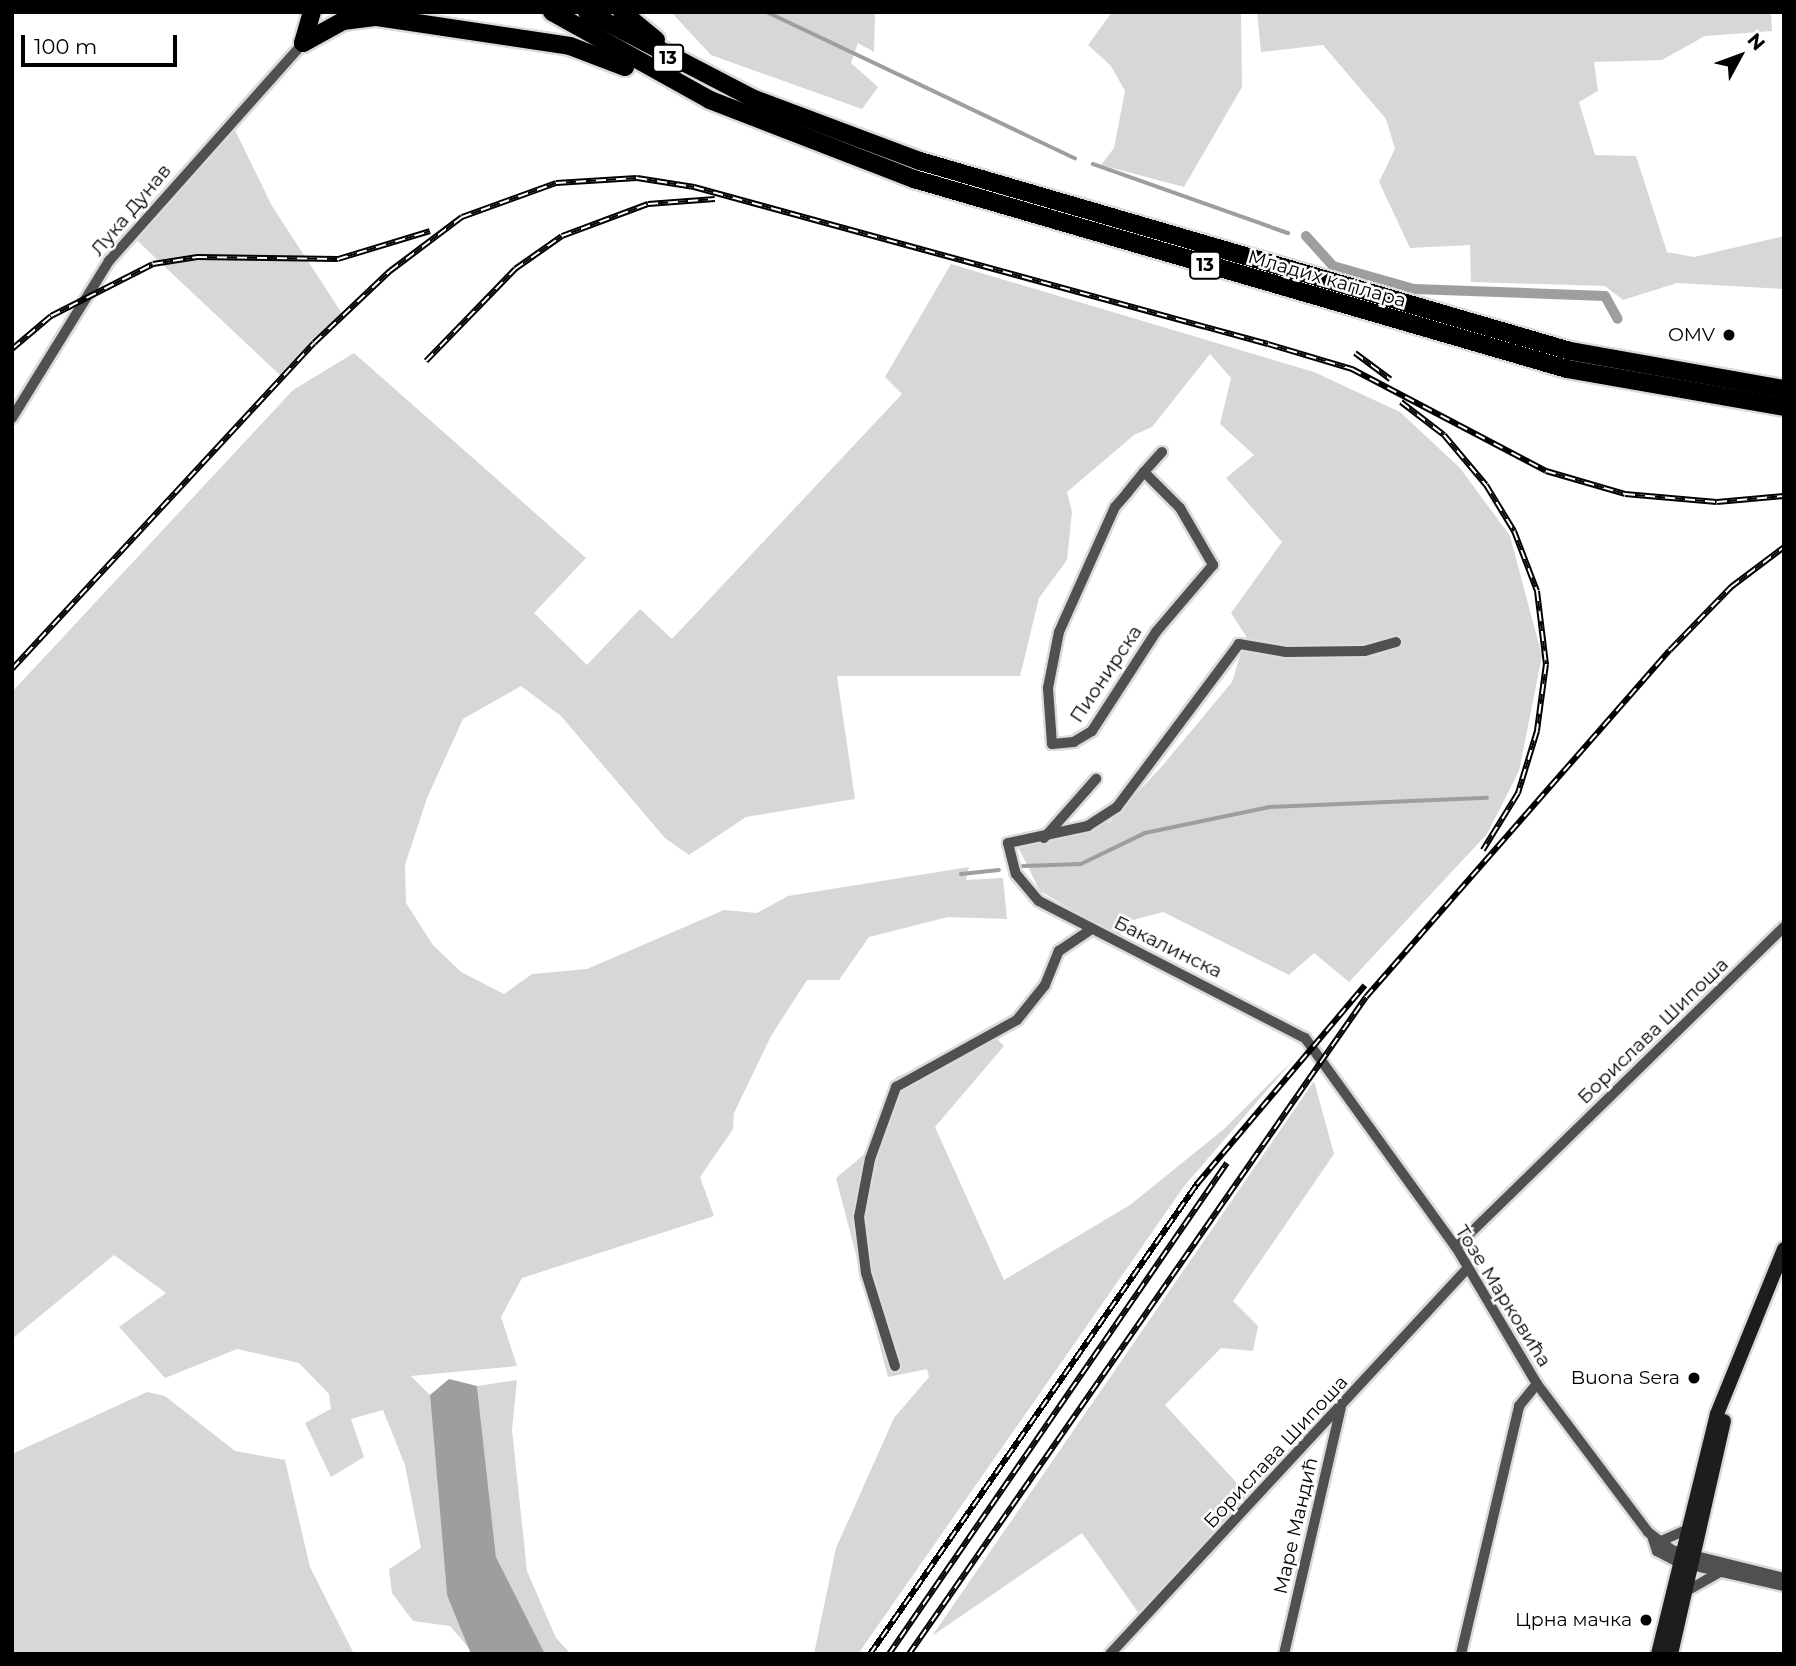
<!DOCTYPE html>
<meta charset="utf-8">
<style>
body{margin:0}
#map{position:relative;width:1796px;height:1666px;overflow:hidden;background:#fff;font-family:Montserrat,sans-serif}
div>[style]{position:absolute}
.green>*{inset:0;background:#d7d7d7}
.water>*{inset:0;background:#9e9e9e}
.stream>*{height:3.5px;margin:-1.75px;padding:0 1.75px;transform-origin:1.75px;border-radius:1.75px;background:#9e9e9e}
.canal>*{height:10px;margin:-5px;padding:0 5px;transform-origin:5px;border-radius:5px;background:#9e9e9e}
.roads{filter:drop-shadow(2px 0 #dbdbdb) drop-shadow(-2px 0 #dbdbdb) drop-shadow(0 2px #dbdbdb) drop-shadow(0 -2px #dbdbdb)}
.street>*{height:10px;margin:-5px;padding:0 5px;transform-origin:5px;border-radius:5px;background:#505050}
.secondary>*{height:14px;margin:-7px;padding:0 7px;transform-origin:7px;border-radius:7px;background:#1d1d1d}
.highway>*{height:18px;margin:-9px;padding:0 9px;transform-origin:9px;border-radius:9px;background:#000}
.rail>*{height:6px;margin-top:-3px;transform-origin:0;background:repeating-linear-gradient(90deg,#fff 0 10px,#000 0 20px);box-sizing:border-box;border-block:2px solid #000}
.dots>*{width:19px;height:19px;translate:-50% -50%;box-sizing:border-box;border:4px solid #fff;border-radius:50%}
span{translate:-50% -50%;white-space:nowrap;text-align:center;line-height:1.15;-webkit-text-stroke:5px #fff;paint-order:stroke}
.shield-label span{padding:2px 5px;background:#fff;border:2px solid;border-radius:5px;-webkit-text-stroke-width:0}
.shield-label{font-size:18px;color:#000;font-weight:700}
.street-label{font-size:19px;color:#000}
.poi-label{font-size:19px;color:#000}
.right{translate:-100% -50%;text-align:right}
.frame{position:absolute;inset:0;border:14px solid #000;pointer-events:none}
.north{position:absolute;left:1705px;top:21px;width:70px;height:70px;-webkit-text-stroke:5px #fff;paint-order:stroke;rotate:49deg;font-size:19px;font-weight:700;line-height:28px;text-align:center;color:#000}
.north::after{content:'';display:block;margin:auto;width:24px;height:32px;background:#000;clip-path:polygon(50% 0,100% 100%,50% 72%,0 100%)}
.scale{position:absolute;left:21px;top:35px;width:156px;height:32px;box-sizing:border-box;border:4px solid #000;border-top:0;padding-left:9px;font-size:21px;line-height:24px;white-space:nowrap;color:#000;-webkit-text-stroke:5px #fff;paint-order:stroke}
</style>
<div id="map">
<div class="green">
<div style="clip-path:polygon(671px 12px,875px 12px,874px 52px,858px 43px,851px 63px,878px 87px,862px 109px,711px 55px)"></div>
<div style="clip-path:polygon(1112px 12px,1241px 12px,1242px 87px,1184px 187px,1101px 165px,1114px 148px,1125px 91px,1111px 66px,1088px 45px)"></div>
<div style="clip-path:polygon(1257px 12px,1771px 12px,1772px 31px,1705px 36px,1662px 60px,1594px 62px,1598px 91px,1579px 102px,1595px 155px,1636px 156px,1667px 252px,1694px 257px,1784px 236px,1784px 289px,1677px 283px,1623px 300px,1605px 286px,1471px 282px,1470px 245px,1410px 248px,1379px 182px,1395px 149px,1386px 119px,1323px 45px,1261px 52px)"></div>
<div style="clip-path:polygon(232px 124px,272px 206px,343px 315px,282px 377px,130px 234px)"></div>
<div style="clip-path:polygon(951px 264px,1314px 372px,1400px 412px,1460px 468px,1510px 536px,1542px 656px,1519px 771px,1487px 834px,1349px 982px,1314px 953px,1289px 975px,1163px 912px,1129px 921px,1119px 937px,1040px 891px,1018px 847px,1110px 822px,1163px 765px,1232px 682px,1246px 636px,1231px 613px,1282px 542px,1226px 478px,1254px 455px,1220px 424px,1231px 378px,1210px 354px,1152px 427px,1134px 435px,1067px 492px,1072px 512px,1067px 560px,1039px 598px,1020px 676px,837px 676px,855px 799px,746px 817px,689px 855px,665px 838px,561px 716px,521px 686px,463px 719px,427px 798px,405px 865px,406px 903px,433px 945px,461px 972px,504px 994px,532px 974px,587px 969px,724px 910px,757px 913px,788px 896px,969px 867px,966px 880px,1003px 878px,1007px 919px,948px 917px,869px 937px,839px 980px,807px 980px,771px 1036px,734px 1113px,733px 1129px,700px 1177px,714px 1216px,522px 1278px,501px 1317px,517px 1366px,411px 1376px,430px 1395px,447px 1595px,480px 1654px,474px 1654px,450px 1626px,413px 1621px,392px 1593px,389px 1569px,421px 1548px,405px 1465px,383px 1410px,351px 1419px,364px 1457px,331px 1477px,305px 1423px,331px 1409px,329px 1394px,299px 1363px,237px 1349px,165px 1378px,119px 1327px,166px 1293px,114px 1255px,12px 1339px,12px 692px,293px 390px,354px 353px,586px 558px,534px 613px,587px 665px,640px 609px,672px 639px,902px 394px,885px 377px)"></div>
<div style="clip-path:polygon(988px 1030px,1004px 1046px,935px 1127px,1004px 1280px,1130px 1205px,1224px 1129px,1295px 1058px,1185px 1185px,858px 1654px,814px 1654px,836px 1548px,894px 1418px,929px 1377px,927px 1369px,888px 1377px,836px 1178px,872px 1148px,896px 1077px,934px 1063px)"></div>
<div style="clip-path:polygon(1314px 1081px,1334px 1154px,1233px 1301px,1258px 1326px,1253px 1351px,1221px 1348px,1165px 1405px,1248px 1495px,1140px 1615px,1082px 1533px,932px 1636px)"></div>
<div style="clip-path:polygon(517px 1380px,512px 1430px,527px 1571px,556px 1638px,571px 1654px,545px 1654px,496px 1557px,477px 1386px)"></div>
<div style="clip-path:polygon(147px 1392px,165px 1396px,235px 1451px,285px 1460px,310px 1567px,354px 1654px,12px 1654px,12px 1454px)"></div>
</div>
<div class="water">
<div style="clip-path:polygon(449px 1379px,477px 1386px,496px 1557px,545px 1654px,471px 1654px,447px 1595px,430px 1395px)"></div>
</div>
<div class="stream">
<div style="left:767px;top:12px;width:341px;rotate:25.4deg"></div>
<div style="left:1093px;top:164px;width:207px;rotate:19.5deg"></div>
<div style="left:1023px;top:866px;width:58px;rotate:-2deg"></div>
<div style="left:1081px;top:864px;width:71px;rotate:-25.8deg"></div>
<div style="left:1145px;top:833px;width:127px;rotate:-11.8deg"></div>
<div style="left:1269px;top:807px;width:218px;rotate:-2.4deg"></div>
<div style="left:961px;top:874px;width:38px;rotate:-6deg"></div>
</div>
<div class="canal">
<div style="left:1306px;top:236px;width:40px;rotate:48deg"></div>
<div style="left:1333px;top:266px;width:84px;rotate:15.9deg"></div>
<div style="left:1414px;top:289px;width:191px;rotate:2.1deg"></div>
<div style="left:1605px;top:296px;width:26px;rotate:61deg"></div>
</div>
<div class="roads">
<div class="street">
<div style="left:12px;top:418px;width:185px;rotate:-58.3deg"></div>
<div style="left:109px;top:261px;width:292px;rotate:-48.3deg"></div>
<div style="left:1144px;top:472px;width:51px;rotate:45deg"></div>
<div style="left:1180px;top:508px;width:66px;rotate:59.9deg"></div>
<div style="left:1213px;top:565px;width:88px;rotate:130.4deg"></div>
<div style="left:1156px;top:632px;width:118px;rotate:122.9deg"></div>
<div style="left:1092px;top:731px;width:21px;rotate:149deg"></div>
<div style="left:1074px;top:742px;width:22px;rotate:175deg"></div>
<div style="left:1052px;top:744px;width:56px;rotate:-94.1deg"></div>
<div style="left:1048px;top:688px;width:57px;rotate:-78.9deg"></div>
<div style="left:1059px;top:632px;width:137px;rotate:-65.9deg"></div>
<div style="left:1115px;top:507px;width:18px;rotate:-49deg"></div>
<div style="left:1127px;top:493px;width:27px;rotate:-51deg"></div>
<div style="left:1144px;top:472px;width:27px;rotate:-48deg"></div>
<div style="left:1396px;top:642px;width:33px;rotate:164deg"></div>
<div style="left:1364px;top:651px;width:78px;rotate:179.3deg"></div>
<div style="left:1286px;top:652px;width:48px;rotate:-170.3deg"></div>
<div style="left:1239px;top:644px;width:204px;rotate:126.8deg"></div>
<div style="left:1117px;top:807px;width:35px;rotate:147deg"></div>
<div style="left:1088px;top:826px;width:82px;rotate:168deg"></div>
<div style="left:1008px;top:843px;width:32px;rotate:76deg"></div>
<div style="left:1016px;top:874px;width:35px;rotate:50deg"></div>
<div style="left:1039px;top:901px;width:299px;rotate:27.3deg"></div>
<div style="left:1305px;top:1038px;width:258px;rotate:54.2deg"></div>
<div style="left:1456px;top:1247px;width:159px;rotate:59.4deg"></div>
<div style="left:1537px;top:1384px;width:185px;rotate:53.1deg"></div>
<div style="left:1648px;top:1532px;width:30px;rotate:37deg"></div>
<div style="left:1672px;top:1550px;width:115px;rotate:14deg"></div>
<div style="left:1044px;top:838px;width:79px;rotate:-48.6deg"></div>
<div style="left:1456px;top:1247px;width:458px;rotate:-44.3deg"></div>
<div style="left:895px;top:1366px;width:97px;rotate:-107.3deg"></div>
<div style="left:866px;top:1273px;width:56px;rotate:-97.1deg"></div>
<div style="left:859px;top:1217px;width:59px;rotate:-79.3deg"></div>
<div style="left:870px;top:1159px;width:77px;rotate:-70.1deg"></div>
<div style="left:896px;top:1087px;width:138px;rotate:-29deg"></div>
<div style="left:1017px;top:1020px;width:45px;rotate:-51.3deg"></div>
<div style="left:1045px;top:985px;width:37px;rotate:-68deg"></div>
<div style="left:1059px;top:951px;width:40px;rotate:-34deg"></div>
<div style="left:1652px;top:1536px;width:16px;rotate:72deg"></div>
<div style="left:1657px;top:1551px;width:24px;rotate:28deg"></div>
<div style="left:1678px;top:1562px;width:109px;rotate:12.8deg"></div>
<div style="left:1659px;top:1542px;width:27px;rotate:-24deg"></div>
<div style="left:1685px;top:1592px;width:40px;rotate:-29.7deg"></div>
<div style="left:1110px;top:1654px;width:522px;rotate:-47.17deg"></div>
<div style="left:1284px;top:1654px;width:253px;rotate:-77deg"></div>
<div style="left:1461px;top:1654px;width:255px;rotate:-76.8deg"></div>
<div style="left:1519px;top:1406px;width:28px;rotate:-51deg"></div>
</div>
<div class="secondary">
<div style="left:1658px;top:1654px;width:247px;rotate:-76.2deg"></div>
<div style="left:1717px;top:1414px;width:178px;rotate:-67.9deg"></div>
<div style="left:1671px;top:1654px;width:239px;rotate:-77.2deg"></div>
</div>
<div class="highway">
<div style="left:552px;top:12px;width:181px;rotate:29.1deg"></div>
<div style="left:710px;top:100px;width:219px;rotate:21.2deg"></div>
<div style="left:914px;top:179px;width:680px;rotate:16.22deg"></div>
<div style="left:1567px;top:369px;width:220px;rotate:9.9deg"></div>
<div style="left:587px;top:12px;width:186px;rotate:27.5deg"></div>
<div style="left:752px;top:98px;width:179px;rotate:20.6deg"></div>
<div style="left:920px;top:161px;width:677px;rotate:16.29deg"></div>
<div style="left:1570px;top:351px;width:217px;rotate:10.1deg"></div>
<div style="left:622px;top:12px;width:44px;rotate:39.5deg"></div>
<div style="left:303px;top:43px;width:46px;rotate:-28.8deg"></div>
<div style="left:343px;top:21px;width:34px;rotate:-7deg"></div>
<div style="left:377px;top:17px;width:195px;rotate:8.5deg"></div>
<div style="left:570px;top:46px;width:59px;rotate:20.9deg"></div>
<div style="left:303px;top:43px;width:32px;rotate:-74deg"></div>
</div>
</div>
<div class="rail">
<div style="left:12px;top:349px;width:51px;rotate:-40.2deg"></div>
<div style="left:51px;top:316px;width:114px;rotate:-27deg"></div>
<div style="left:153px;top:264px;width:45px;rotate:-9deg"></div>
<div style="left:197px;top:257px;width:141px;rotate:0.8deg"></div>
<div style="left:338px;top:259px;width:96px;rotate:-16.9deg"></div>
<div style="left:1355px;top:353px;width:44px;rotate:36.6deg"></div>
<div style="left:426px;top:361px;width:128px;rotate:-45.9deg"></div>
<div style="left:515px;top:269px;width:57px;rotate:-35.1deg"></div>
<div style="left:562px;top:236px;width:92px;rotate:-20.4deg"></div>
<div style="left:648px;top:204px;width:67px;rotate:-4.3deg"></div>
<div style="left:1401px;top:402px;width:54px;rotate:37.5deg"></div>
<div style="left:1444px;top:435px;width:65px;rotate:50deg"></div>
<div style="left:1486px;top:485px;width:54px;rotate:58.7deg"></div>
<div style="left:1514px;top:531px;width:64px;rotate:69deg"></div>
<div style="left:1537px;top:591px;width:74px;rotate:83deg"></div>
<div style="left:1546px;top:664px;width:68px;rotate:97.7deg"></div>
<div style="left:1537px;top:731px;width:65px;rotate:107deg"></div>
<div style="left:1518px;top:793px;width:67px;rotate:121.6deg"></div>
<div style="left:12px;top:669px;width:444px;rotate:-47.2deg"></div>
<div style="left:314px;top:343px;width:105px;rotate:-43.5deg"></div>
<div style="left:390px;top:271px;width:90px;rotate:-36.9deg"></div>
<div style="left:462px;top:217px;width:100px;rotate:-19.9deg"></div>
<div style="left:556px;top:183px;width:81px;rotate:-3.5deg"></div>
<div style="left:637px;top:178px;width:58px;rotate:9deg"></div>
<div style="left:694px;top:187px;width:595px;rotate:15.3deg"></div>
<div style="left:1268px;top:344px;width:88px;rotate:16.6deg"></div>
<div style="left:1352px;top:369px;width:219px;rotate:27.7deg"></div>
<div style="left:1546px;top:471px;width:82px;rotate:16.2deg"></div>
<div style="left:1625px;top:494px;width:92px;rotate:5deg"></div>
<div style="left:1717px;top:502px;width:67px;rotate:-5.1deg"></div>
<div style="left:870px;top:1654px;width:573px;rotate:-55.17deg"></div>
<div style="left:1197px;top:1184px;width:260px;rotate:-49.8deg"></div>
<div style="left:889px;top:1654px;width:596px;rotate:-55.46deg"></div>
<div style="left:909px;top:1654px;width:800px;rotate:-55.18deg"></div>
<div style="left:1366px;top:997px;width:461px;rotate:-48.8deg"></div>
<div style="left:1670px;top:650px;width:88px;rotate:-45.9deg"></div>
<div style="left:1731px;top:587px;width:66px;rotate:-37deg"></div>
</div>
<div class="dots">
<div style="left:1729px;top:335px;background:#000"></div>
<div style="left:1694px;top:1378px;background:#000"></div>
<div style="left:1646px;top:1620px;background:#000"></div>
</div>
<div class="shield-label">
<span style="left:668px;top:58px">13</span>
<span style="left:1205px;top:265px">13</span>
</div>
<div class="street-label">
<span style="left:131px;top:210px;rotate:-50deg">Лука Дунав</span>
<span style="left:1327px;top:279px;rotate:16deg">Младих каплара</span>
<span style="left:1106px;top:674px;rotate:-56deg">Пионирска</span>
<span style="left:1168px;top:947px;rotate:26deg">Бакалинска</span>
<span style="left:1653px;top:1031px;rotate:-44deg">Борислава Шипоша</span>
<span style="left:1503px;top:1296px;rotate:58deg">Тозе Марковића</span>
<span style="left:1276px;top:1452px;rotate:-47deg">Борислава Шипоша</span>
<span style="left:1296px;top:1526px;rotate:-77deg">Маре Мандић</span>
</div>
<div class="poi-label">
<span class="right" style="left:1715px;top:335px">OMV</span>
<span class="right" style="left:1680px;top:1378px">Buona Sera</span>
<span class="right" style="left:1632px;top:1620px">Црна мачка</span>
</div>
<div class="frame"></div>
<div class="north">N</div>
<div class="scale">100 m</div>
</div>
